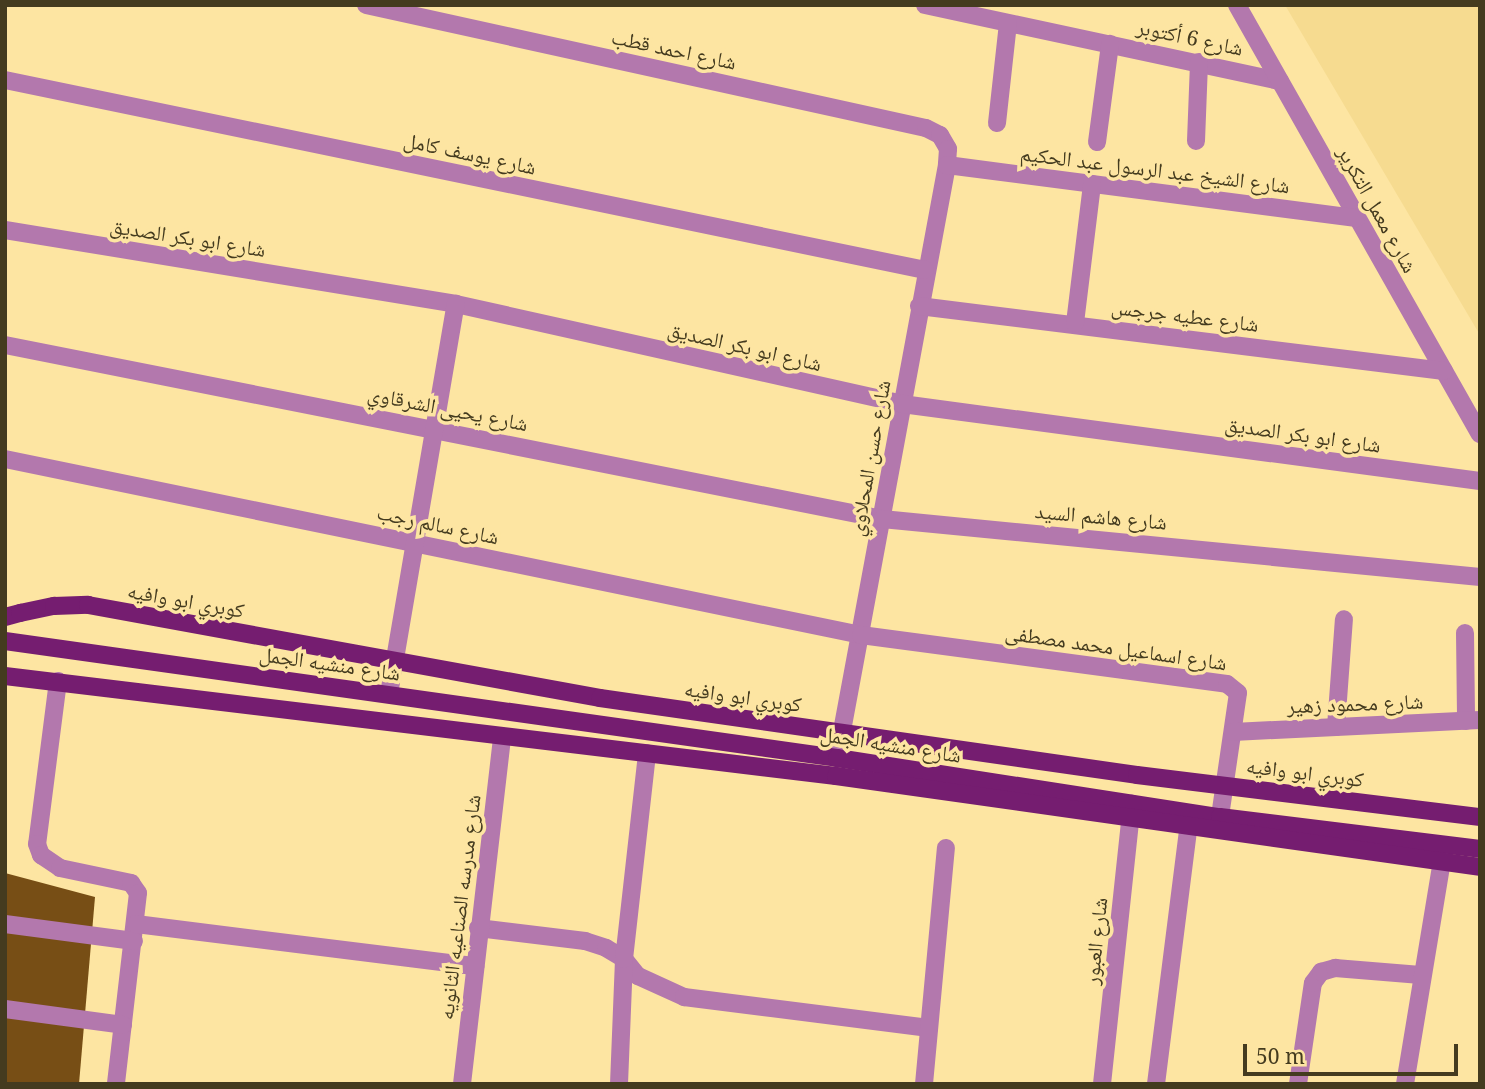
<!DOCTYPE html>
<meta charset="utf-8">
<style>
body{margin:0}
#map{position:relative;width:1485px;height:1089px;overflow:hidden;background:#fde5a2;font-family:"Noto Serif","Noto Naskh Arabic",serif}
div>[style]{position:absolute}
.built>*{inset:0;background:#f6db90}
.building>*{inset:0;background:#774e15}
.minor>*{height:18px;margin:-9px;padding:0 9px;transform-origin:9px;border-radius:9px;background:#b378ad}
.major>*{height:18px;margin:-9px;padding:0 9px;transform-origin:9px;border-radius:9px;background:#751d70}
.major-bridge>*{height:18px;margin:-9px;padding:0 9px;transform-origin:9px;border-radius:9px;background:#751d70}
span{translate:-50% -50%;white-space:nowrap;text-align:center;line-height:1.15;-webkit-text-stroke:7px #fde5a2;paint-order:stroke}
.street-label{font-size:21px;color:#443b1f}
.frame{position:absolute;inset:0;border:7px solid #443b1f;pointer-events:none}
.scale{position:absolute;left:1243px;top:1044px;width:215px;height:32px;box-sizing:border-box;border:4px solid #443b1f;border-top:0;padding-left:9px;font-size:21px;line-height:24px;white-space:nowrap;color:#443b1f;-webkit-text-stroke:5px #fde5a2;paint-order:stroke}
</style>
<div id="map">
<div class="built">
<div style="clip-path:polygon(1285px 5px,1480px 5px,1480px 335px)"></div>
</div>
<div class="building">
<div style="clip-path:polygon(5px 873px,95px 897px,79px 1084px,5px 1084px)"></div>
</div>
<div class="minor">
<div style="left:366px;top:5px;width:573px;rotate:12.39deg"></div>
<div style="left:926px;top:128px;width:16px;rotate:27deg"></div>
<div style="left:940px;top:135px;width:16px;rotate:60deg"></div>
<div style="left:948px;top:149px;width:16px;rotate:94deg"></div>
<div style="left:947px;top:165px;width:603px;rotate:100.51deg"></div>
<div style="left:925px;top:5px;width:363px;rotate:12.1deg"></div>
<div style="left:1237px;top:5px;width:493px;rotate:60.5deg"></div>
<div style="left:5px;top:80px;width:939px;rotate:11.67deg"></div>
<div style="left:997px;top:123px;width:100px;rotate:-83.7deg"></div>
<div style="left:1196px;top:141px;width:79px;rotate:-87.8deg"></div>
<div style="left:1097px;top:142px;width:99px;rotate:-82.4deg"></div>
<div style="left:947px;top:165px;width:413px;rotate:7.4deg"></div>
<div style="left:5px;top:230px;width:457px;rotate:9.3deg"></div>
<div style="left:456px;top:304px;width:457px;rotate:12.6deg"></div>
<div style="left:902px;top:404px;width:583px;rotate:7.59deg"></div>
<div style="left:919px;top:306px;width:529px;rotate:7.06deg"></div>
<div style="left:1075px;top:323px;width:140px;rotate:-83deg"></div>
<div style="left:5px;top:345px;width:894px;rotate:11.22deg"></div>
<div style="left:882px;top:519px;width:601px;rotate:5.54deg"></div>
<div style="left:5px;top:459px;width:874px;rotate:11.62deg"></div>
<div style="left:861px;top:635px;width:369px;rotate:7.6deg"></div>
<div style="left:1227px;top:684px;width:14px;rotate:39deg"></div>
<div style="left:1238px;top:693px;width:125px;rotate:98.3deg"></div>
<div style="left:1465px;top:633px;width:88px;rotate:89.3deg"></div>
<div style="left:58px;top:681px;width:164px;rotate:97.3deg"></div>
<div style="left:37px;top:844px;width:12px;rotate:70deg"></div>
<div style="left:41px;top:855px;width:23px;rotate:34deg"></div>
<div style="left:60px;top:868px;width:73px;rotate:11.9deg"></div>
<div style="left:131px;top:883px;width:12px;rotate:55deg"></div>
<div style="left:138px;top:893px;width:192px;rotate:96.6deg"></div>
<div style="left:389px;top:694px;width:396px;rotate:-80.3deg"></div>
<div style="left:1336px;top:727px;width:108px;rotate:-85.8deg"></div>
<div style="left:1233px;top:732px;width:247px;rotate:-2.8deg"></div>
<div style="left:5px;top:924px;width:130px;rotate:7.5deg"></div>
<div style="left:136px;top:924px;width:342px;rotate:7.1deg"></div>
<div style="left:478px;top:928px;width:108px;rotate:6.9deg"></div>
<div style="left:585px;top:941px;width:22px;rotate:18deg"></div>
<div style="left:606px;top:948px;width:21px;rotate:31deg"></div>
<div style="left:624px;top:959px;width:22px;rotate:51deg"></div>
<div style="left:638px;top:976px;width:51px;rotate:24.5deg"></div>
<div style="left:684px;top:997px;width:247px;rotate:7.2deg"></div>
<div style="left:5px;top:1009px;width:119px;rotate:7.7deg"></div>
<div style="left:462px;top:1084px;width:350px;rotate:-83.4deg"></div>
<div style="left:619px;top:1084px;width:125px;rotate:-87.7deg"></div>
<div style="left:624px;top:959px;width:207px;rotate:-83.6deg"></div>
<div style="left:924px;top:1084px;width:237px;rotate:-84.7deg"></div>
<div style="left:1102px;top:1084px;width:282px;rotate:-83.9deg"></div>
<div style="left:1156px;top:1084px;width:273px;rotate:-82.8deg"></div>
<div style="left:1298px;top:1084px;width:102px;rotate:-81.6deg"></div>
<div style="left:1313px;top:983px;width:14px;rotate:-54deg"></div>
<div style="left:1321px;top:972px;width:15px;rotate:-16deg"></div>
<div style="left:1335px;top:968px;width:86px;rotate:4.7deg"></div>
<div style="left:1405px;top:1084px;width:238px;rotate:-80.6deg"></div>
</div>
<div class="major">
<div style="left:5px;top:617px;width:16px;rotate:-15deg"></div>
<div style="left:5px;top:641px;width:840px;rotate:8deg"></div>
<div style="left:837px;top:758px;width:388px;rotate:8.8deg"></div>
<div style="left:1220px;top:817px;width:262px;rotate:7deg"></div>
<div style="left:5px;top:676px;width:837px;rotate:6.86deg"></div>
</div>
<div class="major-bridge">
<div style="left:20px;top:613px;width:35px;rotate:-12deg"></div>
<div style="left:54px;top:606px;width:34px;rotate:-2deg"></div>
<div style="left:88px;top:605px;width:520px;rotate:10.29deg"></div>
<div style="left:600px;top:698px;width:542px;rotate:8.16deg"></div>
<div style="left:1137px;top:775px;width:346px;rotate:7deg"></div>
<div style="left:836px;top:776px;width:650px;rotate:8.04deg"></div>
</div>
<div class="street-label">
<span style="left:1190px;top:37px;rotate:12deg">شارع 6 أكتوبر</span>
<span style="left:674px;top:49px;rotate:12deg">شارع احمد قطب</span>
<span style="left:470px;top:153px;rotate:12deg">شارع يوسف كامل</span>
<span style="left:1155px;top:169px;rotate:7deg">شارع الشيخ عبد الرسول عبد الحكيم</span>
<span style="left:1378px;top:209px;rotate:61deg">شارع معمل التكرير</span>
<span style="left:188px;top:237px;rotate:9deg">شارع ابو بكر الصديق</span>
<span style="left:1185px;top:315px;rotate:7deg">شارع عطيه جرجس</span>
<span style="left:745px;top:346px;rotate:13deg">شارع ابو بكر الصديق</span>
<span style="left:448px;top:408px;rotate:11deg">شارع يحيى الشرقاوي</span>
<span style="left:1303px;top:434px;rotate:8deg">شارع ابو بكر الصديق</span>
<span style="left:869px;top:458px;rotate:-80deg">شارع حسن المحلاوي</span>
<span style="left:1101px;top:516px;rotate:5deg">شارع هاشم السيد</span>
<span style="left:438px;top:524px;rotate:12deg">شارع سالم رجب</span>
<span style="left:186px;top:600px;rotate:10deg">كوبري ابو وافيه</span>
<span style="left:1116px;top:647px;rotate:8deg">شارع اسماعيل محمد مصطفى</span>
<span style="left:330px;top:663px;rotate:8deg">شارع منشيه الجمل</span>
<span style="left:743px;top:696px;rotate:8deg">كوبري ابو وافيه</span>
<span style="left:1355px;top:703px;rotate:-2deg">شارع محمود زهير</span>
<span style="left:891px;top:744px;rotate:9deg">شارع منشيه الجمل</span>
<span style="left:1305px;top:772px;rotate:7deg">كوبري ابو وافيه</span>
<span style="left:459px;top:907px;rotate:-83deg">شارع مدرسه الصناعيه الثانويه</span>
<span style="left:1095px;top:941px;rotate:-84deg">شارع العبور</span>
</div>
<div class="frame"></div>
<div class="scale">50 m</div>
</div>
